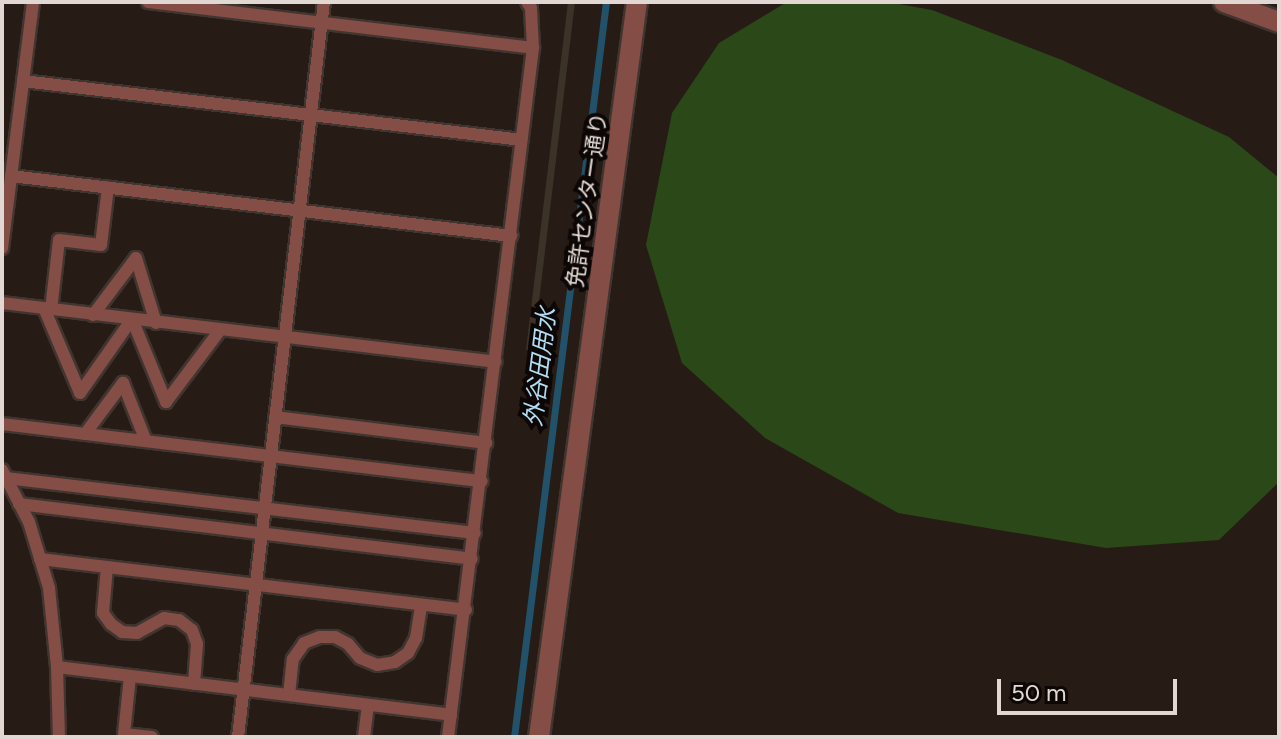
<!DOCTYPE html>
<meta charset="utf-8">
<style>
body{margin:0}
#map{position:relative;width:1281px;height:739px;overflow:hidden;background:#271b15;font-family:Figtree,"Noto Sans JP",sans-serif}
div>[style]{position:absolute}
.green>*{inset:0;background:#2a4818}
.stream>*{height:7px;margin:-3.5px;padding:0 3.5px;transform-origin:3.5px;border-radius:3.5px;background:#215269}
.building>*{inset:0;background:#3c3328}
.roads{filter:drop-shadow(2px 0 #413530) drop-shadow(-2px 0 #413530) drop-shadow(0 2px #413530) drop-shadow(0 -2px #413530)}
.service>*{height:12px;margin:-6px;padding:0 6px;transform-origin:6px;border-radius:6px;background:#844d46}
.tertiary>*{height:20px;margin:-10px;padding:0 10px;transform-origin:10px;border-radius:10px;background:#844d46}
span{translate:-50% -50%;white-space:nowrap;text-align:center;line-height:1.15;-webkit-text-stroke:8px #0c0705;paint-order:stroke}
.street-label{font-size:22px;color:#e1d8d3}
.water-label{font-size:24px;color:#b2dcf4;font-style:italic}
.frame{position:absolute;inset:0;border:4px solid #e1d8d3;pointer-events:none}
.scale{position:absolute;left:997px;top:679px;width:180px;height:36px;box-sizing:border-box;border:4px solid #e1d8d3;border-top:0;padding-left:10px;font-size:24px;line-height:28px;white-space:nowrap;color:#e1d8d3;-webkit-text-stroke:6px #0c0705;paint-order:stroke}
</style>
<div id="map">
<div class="green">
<div style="clip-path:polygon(787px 2px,888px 2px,932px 10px,1062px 60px,1229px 137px,1279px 178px,1279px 482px,1219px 540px,1106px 548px,898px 513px,765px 438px,682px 363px,646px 245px,672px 113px,719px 43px)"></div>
</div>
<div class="stream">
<div style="left:514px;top:737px;width:741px;rotate:-82.87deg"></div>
</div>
<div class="building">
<div style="clip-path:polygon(568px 2px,575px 2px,533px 351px,526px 350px)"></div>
</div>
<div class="roads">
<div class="service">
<div style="left:148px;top:2px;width:388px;rotate:6.8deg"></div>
<div style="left:23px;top:81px;width:502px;rotate:6.74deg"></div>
<div style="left:11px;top:176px;width:504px;rotate:6.84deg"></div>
<div style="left:2px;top:248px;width:248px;rotate:-82.8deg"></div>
<div style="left:2px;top:303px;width:497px;rotate:6.8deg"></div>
<div style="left:44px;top:308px;width:92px;rotate:67deg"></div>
<div style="left:80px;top:393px;width:90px;rotate:-54.9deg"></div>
<div style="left:51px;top:310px;width:70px;rotate:-83.5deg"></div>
<div style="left:59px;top:240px;width:42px;rotate:6.8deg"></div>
<div style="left:101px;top:245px;width:58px;rotate:-83.1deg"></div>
<div style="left:93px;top:315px;width:71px;rotate:-53deg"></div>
<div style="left:136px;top:258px;width:68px;rotate:72.9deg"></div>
<div style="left:132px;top:319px;width:90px;rotate:67.7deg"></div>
<div style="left:166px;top:402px;width:90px;rotate:-53.1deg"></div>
<div style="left:275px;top:417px;width:213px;rotate:7deg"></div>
<div style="left:2px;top:424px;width:483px;rotate:6.8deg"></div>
<div style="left:85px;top:434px;width:64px;rotate:-53.3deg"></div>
<div style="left:123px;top:383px;width:62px;rotate:68.4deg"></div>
<div style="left:2px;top:470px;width:59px;rotate:62.6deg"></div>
<div style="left:29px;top:522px;width:69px;rotate:73.1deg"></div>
<div style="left:49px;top:588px;width:79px;rotate:84.2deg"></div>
<div style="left:57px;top:667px;width:70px;rotate:88.4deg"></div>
<div style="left:6px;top:478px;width:472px;rotate:6.7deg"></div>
<div style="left:19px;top:504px;width:456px;rotate:6.9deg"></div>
<div style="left:40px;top:559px;width:429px;rotate:6.8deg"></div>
<div style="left:107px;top:567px;width:46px;rotate:95deg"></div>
<div style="left:103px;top:613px;width:14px;rotate:54deg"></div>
<div style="left:111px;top:624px;width:14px;rotate:36deg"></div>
<div style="left:122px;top:632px;width:15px;rotate:4deg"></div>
<div style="left:137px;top:633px;width:31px;rotate:-29deg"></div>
<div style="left:164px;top:618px;width:15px;rotate:8deg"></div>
<div style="left:179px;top:620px;width:16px;rotate:38deg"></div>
<div style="left:192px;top:630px;width:15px;rotate:70deg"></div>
<div style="left:197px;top:644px;width:40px;rotate:94.3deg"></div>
<div style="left:57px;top:667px;width:397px;rotate:6.9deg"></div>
<div style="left:130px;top:676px;width:58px;rotate:95.9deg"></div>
<div style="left:124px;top:734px;width:28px;rotate:6deg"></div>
<div style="left:289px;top:695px;width:36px;rotate:-84deg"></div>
<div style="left:293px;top:659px;width:19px;rotate:-55deg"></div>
<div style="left:304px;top:643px;width:17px;rotate:-21deg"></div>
<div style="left:320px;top:637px;width:15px"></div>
<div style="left:335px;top:637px;width:15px;rotate:28deg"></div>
<div style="left:348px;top:644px;width:18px;rotate:49deg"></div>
<div style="left:360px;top:658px;width:18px;rotate:22deg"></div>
<div style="left:377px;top:665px;width:18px;rotate:-9deg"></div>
<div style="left:395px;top:662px;width:16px;rotate:-35deg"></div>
<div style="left:408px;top:653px;width:17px;rotate:-62deg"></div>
<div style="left:416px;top:638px;width:31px;rotate:-81deg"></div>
<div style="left:238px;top:737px;width:740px;rotate:-83.33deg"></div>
<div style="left:364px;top:737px;width:32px;rotate:-83deg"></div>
<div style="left:448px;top:737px;width:694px;rotate:-82.97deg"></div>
<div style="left:533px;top:48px;width:40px;rotate:-92.9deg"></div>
<div style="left:531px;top:8px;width:7px;rotate:-124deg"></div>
</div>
<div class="tertiary">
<div style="left:1224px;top:2px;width:59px;rotate:20deg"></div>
<div style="left:539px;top:737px;width:742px;rotate:-82.41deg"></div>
</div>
</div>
<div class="street-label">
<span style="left:587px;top:200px;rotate:-82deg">免許センター通り</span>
</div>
<div class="water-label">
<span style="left:540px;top:367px;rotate:-83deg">外谷田用水</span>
</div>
<div class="frame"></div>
<div class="scale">50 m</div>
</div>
